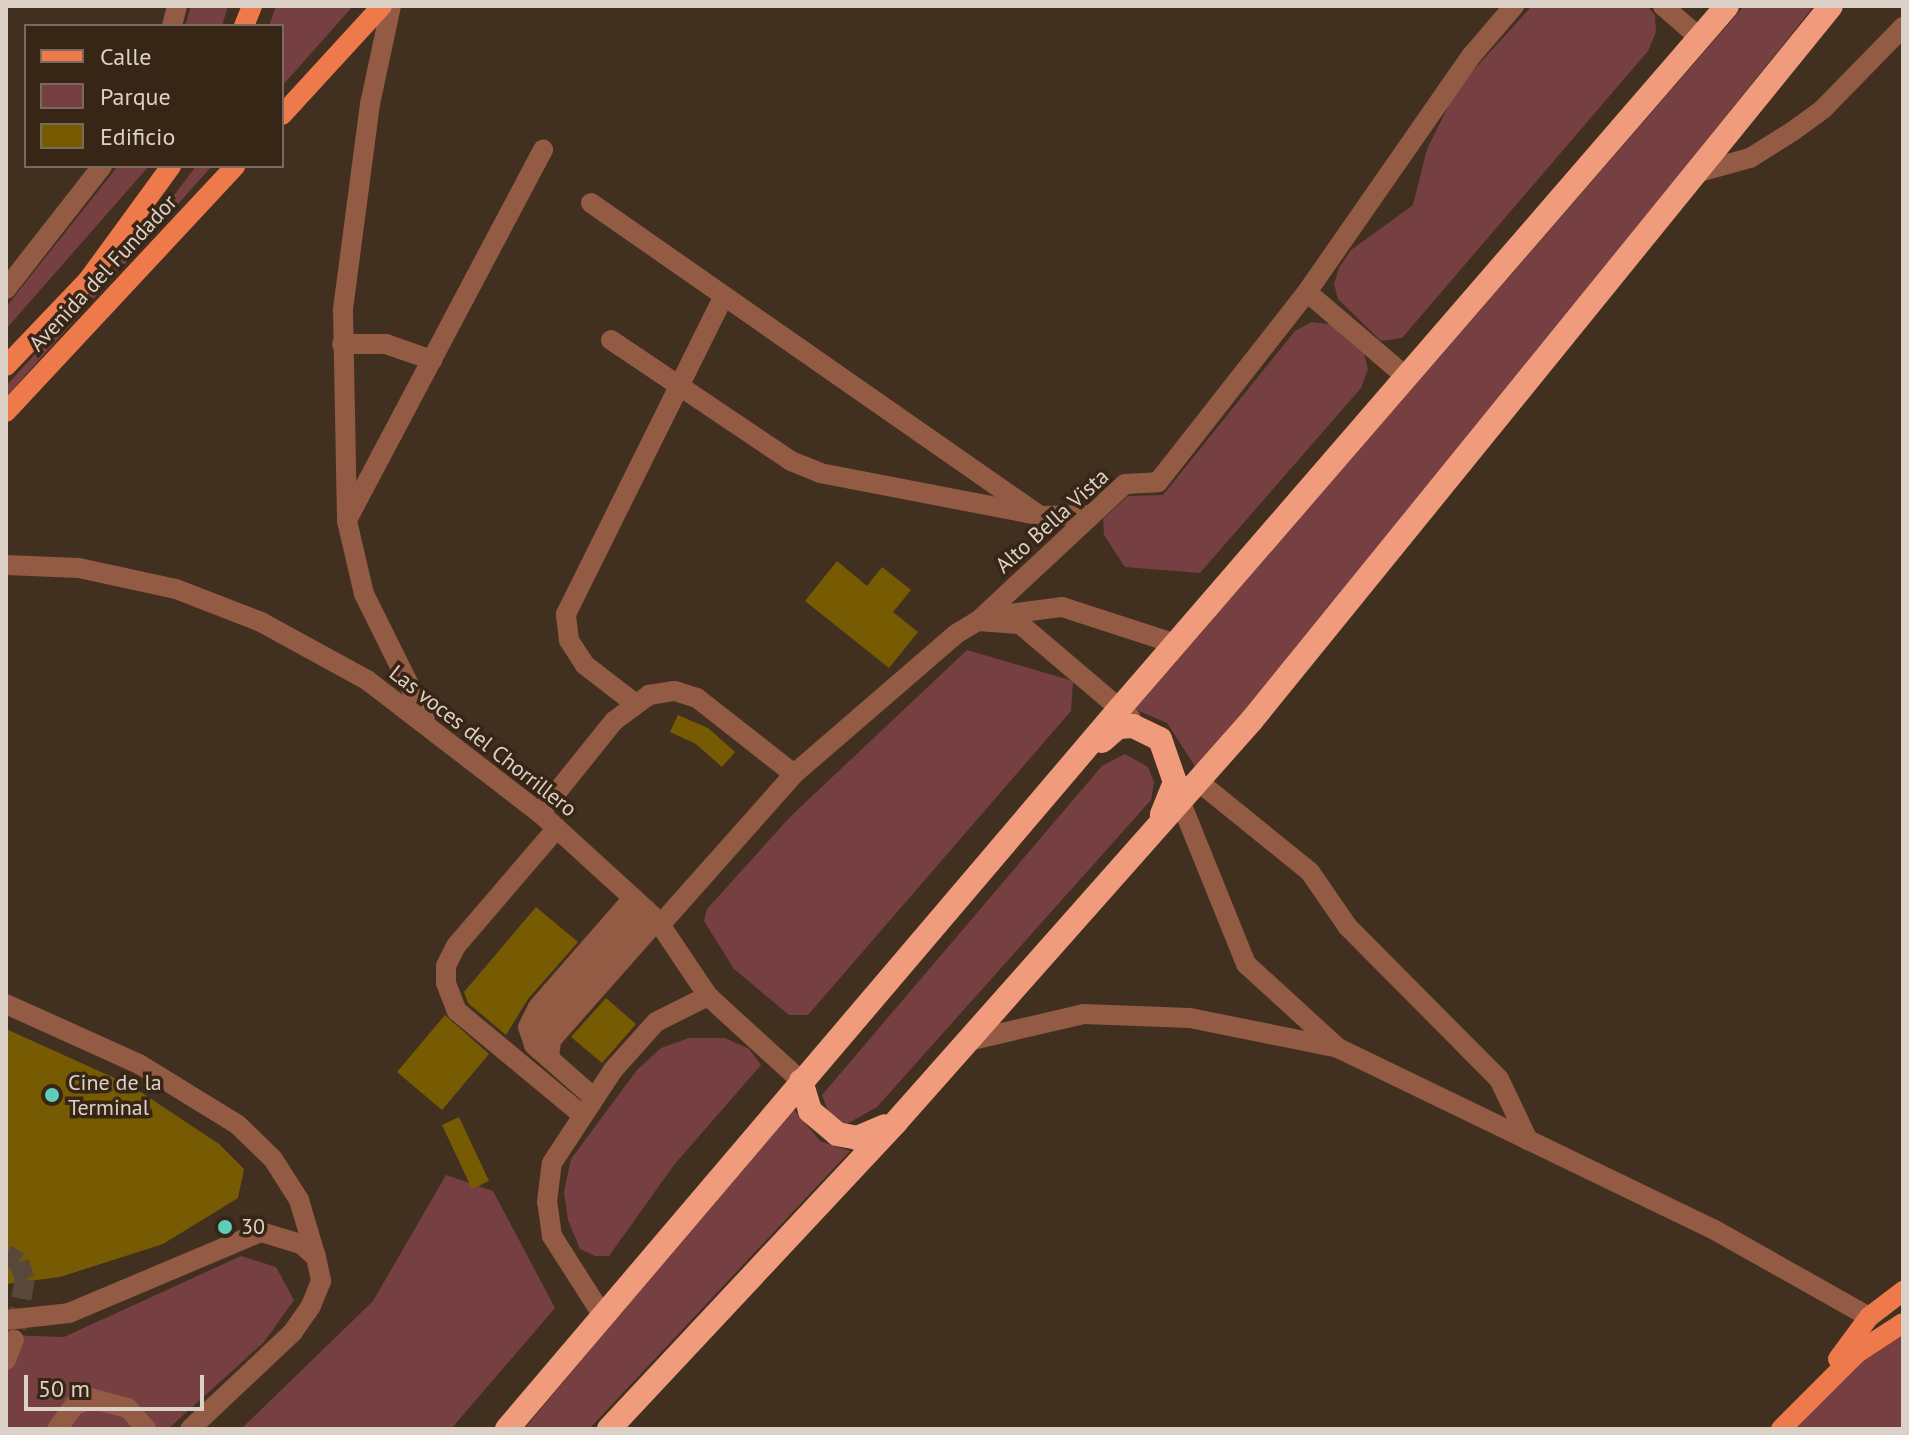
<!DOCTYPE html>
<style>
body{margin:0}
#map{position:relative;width:1909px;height:1435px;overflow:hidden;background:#413020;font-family:"PT Sans",sans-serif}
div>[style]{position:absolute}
.green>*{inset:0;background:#763f41}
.building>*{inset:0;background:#775b02}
.minor-tunnel>*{height:20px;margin-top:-10px;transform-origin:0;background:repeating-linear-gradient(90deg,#584839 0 20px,transparent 0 30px)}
.minor>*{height:20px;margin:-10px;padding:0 10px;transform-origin:10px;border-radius:10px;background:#935a44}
.major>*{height:20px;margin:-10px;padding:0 10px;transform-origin:10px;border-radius:10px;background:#ee794b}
.highway>*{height:24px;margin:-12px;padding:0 12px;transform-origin:12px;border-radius:12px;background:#f09c7c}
.dots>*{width:22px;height:22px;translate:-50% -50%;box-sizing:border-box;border:4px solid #372616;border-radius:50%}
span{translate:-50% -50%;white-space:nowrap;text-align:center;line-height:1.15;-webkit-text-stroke:7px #372616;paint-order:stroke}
.street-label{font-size:22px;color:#dcd1c7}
.poi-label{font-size:22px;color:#dcd1c7}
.left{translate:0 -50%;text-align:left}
.frame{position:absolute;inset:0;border:8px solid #dcd1c7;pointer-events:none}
.legend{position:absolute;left:24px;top:24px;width:260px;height:144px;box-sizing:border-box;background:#372616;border:2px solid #796a5d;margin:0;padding:10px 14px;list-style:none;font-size:24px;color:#dcd1c7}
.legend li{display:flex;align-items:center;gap:16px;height:40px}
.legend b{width:40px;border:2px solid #796a5d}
.scale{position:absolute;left:24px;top:1375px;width:180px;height:36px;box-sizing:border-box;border:4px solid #dcd1c7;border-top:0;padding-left:10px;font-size:24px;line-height:28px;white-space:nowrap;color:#dcd1c7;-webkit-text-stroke:6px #372616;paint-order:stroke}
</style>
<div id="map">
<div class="green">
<div style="clip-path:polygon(191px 6px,228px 6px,222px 26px,185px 26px)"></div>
<div style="clip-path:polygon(276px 6px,353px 6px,282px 86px,282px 26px,269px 26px)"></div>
<div style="clip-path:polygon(1532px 6px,1647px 6px,1655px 15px,1656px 32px,1648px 51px,1402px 338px,1381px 341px,1338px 299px,1334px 284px,1339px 268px,1351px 250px,1413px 205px,1427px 149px,1458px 87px)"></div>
<div style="clip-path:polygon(1744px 6px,1814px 6px,1308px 638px,1196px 768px,1167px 723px,1134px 709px)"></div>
<div style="clip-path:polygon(118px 166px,149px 166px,6px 329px,6px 307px)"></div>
<div style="clip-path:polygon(196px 166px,212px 166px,6px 397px,6px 386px,145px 234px)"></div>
<div style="clip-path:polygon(1311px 322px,1330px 324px,1363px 350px,1368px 369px,1361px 388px,1200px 573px,1125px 567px,1104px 535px,1103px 519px,1128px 496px,1163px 495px,1295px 331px)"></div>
<div style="clip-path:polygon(967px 650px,1073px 681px,1071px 711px,808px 1015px,789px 1015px,734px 969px,704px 921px,707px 909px,791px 816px)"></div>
<div style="clip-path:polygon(1125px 754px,1148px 767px,1154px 782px,1151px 800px,877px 1107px,845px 1125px,832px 1121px,822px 1095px,1102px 766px)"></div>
<div style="clip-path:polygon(689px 1038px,725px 1038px,749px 1049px,761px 1065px,674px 1165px,609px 1256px,595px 1256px,580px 1249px,568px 1220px,564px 1192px,571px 1159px,637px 1070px,661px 1048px)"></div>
<div style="clip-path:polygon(793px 1108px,820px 1141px,850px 1151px,589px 1429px,524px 1429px)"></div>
<div style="clip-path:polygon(446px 1175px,493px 1191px,555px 1308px,451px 1429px,241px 1429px,373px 1301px)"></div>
<div style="clip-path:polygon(241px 1256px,276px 1267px,294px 1300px,264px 1342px,168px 1429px,6px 1429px,6px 1335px,64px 1337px)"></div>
<div style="clip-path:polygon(1903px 1332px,1903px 1429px,1796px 1429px,1847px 1372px)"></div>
</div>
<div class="building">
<div style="clip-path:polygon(837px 561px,867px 586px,882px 567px,911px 590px,893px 612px,918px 632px,889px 668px,805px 601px)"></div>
<div style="clip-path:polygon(678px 715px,708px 728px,735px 752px,722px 767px,696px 744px,670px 732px)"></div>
<div style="clip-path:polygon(536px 907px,578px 942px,528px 999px,506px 1035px,468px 1003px,464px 992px)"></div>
<div style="clip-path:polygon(606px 998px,636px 1024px,602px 1063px,571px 1037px)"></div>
<div style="clip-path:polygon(445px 1015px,489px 1054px,442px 1110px,397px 1072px)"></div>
<div style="clip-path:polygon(6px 1029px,130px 1085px,219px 1144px,244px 1169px,238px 1198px,163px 1244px,60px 1277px,6px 1284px)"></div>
<div style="clip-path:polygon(459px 1117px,489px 1181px,472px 1189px,442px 1125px)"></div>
</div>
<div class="minor-tunnel">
<div style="left:6px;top:1254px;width:15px;rotate:32deg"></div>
<div style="left:19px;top:1262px;width:18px;rotate:71deg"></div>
<div style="left:25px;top:1279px;width:55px;rotate:100.5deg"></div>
</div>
<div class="minor">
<div style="left:391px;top:6px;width:100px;rotate:102.1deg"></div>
<div style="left:370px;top:104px;width:208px;rotate:97.5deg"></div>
<div style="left:343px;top:310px;width:211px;rotate:88.9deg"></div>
<div style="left:347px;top:521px;width:75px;rotate:76.9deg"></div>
<div style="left:364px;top:594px;width:137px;rotate:63.6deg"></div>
<div style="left:1663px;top:6px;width:49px;rotate:40.9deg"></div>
<div style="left:172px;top:26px;width:21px;rotate:-76deg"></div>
<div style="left:1699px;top:172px;width:53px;rotate:-15.4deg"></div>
<div style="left:1750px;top:158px;width:51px;rotate:-32.1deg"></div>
<div style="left:1793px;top:131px;width:37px;rotate:-36deg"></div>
<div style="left:1823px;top:109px;width:115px;rotate:-45.7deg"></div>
<div style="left:591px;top:203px;width:547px;rotate:34.88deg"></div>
<div style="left:1040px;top:516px;width:48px;rotate:-1.2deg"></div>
<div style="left:6px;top:289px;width:156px;rotate:-52deg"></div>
<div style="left:1307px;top:292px;width:129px;rotate:40.6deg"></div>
<div style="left:611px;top:340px;width:217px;rotate:33.9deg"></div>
<div style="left:791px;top:461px;width:31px;rotate:22deg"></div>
<div style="left:820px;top:473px;width:216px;rotate:10.9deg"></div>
<div style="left:342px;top:344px;width:44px"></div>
<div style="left:386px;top:344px;width:49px;rotate:19.2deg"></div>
<div style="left:348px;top:518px;width:417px;rotate:-62.1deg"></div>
<div style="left:6px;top:565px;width:73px;rotate:2.4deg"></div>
<div style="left:79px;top:568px;width:99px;rotate:12.2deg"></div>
<div style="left:176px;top:589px;width:91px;rotate:21.2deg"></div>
<div style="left:261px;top:622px;width:121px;rotate:28.7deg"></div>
<div style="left:367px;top:680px;width:218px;rotate:37.6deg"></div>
<div style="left:540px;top:813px;width:159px;rotate:42.4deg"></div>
<div style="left:657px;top:920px;width:92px;rotate:56.1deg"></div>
<div style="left:708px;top:996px;width:126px;rotate:42.4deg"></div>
<div style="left:1001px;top:615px;width:62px;rotate:-7.5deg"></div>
<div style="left:1062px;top:607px;width:120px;rotate:18deg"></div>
<div style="left:978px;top:621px;width:42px;rotate:4.1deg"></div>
<div style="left:1020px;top:624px;width:145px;rotate:40.3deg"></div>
<div style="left:633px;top:702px;width:61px;rotate:-142.4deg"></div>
<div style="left:585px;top:665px;width:30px;rotate:-123deg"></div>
<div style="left:569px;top:640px;width:26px;rotate:-97deg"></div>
<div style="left:566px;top:614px;width:355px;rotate:-63.6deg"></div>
<div style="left:1199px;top:782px;width:143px;rotate:39deg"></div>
<div style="left:1310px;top:872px;width:67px;rotate:55.4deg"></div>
<div style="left:1348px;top:927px;width:214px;rotate:45.2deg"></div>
<div style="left:1499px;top:1079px;width:68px;rotate:64.6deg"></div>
<div style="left:1181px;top:803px;width:174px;rotate:68deg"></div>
<div style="left:1246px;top:964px;width:125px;rotate:42.4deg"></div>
<div style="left:1338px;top:1048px;width:416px;rotate:25.8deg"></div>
<div style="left:1713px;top:1229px;width:179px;rotate:29.4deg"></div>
<div style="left:540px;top:813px;width:118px;rotate:-51.2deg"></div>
<div style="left:614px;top:721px;width:44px;rotate:-36.6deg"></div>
<div style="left:649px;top:695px;width:26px;rotate:-9deg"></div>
<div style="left:675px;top:691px;width:23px;rotate:18deg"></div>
<div style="left:697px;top:698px;width:123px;rotate:38.1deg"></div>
<div style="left:557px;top:828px;width:155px;rotate:130.6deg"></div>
<div style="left:456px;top:946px;width:22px;rotate:117deg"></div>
<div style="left:446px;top:966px;width:17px;rotate:90deg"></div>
<div style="left:446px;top:983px;width:30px;rotate:69deg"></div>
<div style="left:457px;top:1011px;width:161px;rotate:39.7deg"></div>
<div style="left:661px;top:924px;width:200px;rotate:-48.4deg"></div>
<div style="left:794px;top:774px;width:214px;rotate:-40.8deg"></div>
<div style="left:956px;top:634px;width:26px;rotate:-31deg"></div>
<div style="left:978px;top:621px;width:201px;rotate:-43deg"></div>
<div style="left:1125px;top:484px;width:33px;rotate:-3deg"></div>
<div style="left:1158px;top:482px;width:241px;rotate:-51.9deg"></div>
<div style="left:1307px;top:292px;width:289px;rotate:-55.2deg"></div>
<div style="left:1472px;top:55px;width:65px;rotate:-49.4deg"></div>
<div style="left:6px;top:1004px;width:146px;rotate:24.3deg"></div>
<div style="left:139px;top:1064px;width:116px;rotate:31.6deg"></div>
<div style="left:238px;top:1125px;width:49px;rotate:44.2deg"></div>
<div style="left:273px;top:1159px;width:49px;rotate:57.6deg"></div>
<div style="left:299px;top:1200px;width:59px;rotate:73.4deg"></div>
<div style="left:968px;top:1041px;width:119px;rotate:-13.1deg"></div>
<div style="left:1084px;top:1014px;width:106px;rotate:2.2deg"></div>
<div style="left:1190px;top:1018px;width:147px;rotate:11.4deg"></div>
<div style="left:539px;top:1050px;width:19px;rotate:-90deg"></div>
<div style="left:539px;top:1031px;width:162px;rotate:-48.5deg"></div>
<div style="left:549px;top:1057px;width:17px;rotate:-83deg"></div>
<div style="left:551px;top:1040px;width:160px;rotate:-48.5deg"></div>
<div style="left:593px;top:1097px;width:79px;rotate:-138.6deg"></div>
<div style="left:534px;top:1045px;width:19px;rotate:-108deg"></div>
<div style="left:528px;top:1027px;width:22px;rotate:-63deg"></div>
<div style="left:538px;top:1007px;width:145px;rotate:-48.9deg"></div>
<div style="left:603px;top:1316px;width:95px;rotate:-122.5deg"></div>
<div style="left:552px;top:1236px;width:34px;rotate:-98deg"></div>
<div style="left:547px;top:1202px;width:39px;rotate:-83deg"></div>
<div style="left:552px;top:1163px;width:111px;rotate:-56.7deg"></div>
<div style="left:613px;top:1070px;width:64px;rotate:-48.1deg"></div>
<div style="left:656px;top:1022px;width:58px;rotate:-26.6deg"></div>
<div style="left:6px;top:1320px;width:63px;rotate:-6.3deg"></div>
<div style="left:69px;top:1313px;width:208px;rotate:-22.9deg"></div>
<div style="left:261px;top:1232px;width:42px;rotate:16.7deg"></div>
<div style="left:301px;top:1244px;width:20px;rotate:41deg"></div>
<div style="left:316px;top:1257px;width:25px;rotate:78deg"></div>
<div style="left:321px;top:1281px;width:27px;rotate:112deg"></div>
<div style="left:311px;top:1306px;width:32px;rotate:125deg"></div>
<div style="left:293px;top:1332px;width:141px;rotate:136.7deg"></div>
<div style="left:6px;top:1360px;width:22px;rotate:-69deg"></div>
<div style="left:57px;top:1429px;width:29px;rotate:-54deg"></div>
<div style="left:74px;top:1406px;width:18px;rotate:-27deg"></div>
<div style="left:90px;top:1398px;width:39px;rotate:15deg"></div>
<div style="left:128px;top:1408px;width:28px;rotate:49deg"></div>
</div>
<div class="major">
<div style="left:244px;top:26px;width:22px;rotate:-68deg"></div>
<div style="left:282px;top:115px;width:148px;rotate:-47.5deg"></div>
<div style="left:6px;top:366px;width:119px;rotate:-46.4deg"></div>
<div style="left:88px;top:280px;width:141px;rotate:-53.9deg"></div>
<div style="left:6px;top:412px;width:336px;rotate:-47deg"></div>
<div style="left:1838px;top:1359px;width:52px;rotate:-53.6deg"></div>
<div style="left:1869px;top:1317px;width:43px;rotate:-37.4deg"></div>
<div style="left:1781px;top:1429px;width:107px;rotate:-45deg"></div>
<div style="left:1857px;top:1353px;width:55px;rotate:-33.1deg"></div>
</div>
<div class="highway">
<div style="left:1102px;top:741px;width:21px;rotate:-41deg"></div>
<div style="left:1118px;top:727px;width:15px;rotate:-4deg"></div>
<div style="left:1133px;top:726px;width:30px;rotate:26deg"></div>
<div style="left:1160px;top:739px;width:46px;rotate:70.8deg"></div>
<div style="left:1175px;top:782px;width:35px;rotate:112deg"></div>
<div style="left:801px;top:1081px;width:31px;rotate:73deg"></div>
<div style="left:810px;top:1111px;width:35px;rotate:40deg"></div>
<div style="left:837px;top:1134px;width:20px;rotate:11deg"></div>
<div style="left:857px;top:1138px;width:30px;rotate:-23deg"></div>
<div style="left:507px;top:1429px;width:946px;rotate:-49.63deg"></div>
<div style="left:1120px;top:708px;width:928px;rotate:-49.15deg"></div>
<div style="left:609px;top:1429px;width:420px;rotate:-46.9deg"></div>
<div style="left:896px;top:1122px;width:537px;rotate:-48.47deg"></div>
<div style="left:1252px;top:720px;width:919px;rotate:-50.96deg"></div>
</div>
<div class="dots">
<div style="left:52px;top:1095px;background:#5cceba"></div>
<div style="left:225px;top:1227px;background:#5cceba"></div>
</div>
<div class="street-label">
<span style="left:103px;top:273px;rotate:-47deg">Avenida del Fundador</span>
<span style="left:1052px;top:521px;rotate:-42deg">Alto Bella Vista</span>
<span style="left:483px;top:741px;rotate:38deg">Las voces del Chorrillero</span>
</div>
<div class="poi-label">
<span class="left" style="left:68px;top:1095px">Cine de la<br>Terminal</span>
<span class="left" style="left:241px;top:1227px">30</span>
</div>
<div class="frame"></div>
<ul class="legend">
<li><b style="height:10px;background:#ee794b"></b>Calle</li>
<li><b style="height:22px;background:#763f41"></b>Parque</li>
<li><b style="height:22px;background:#775b02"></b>Edificio</li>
</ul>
<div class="scale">50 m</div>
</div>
